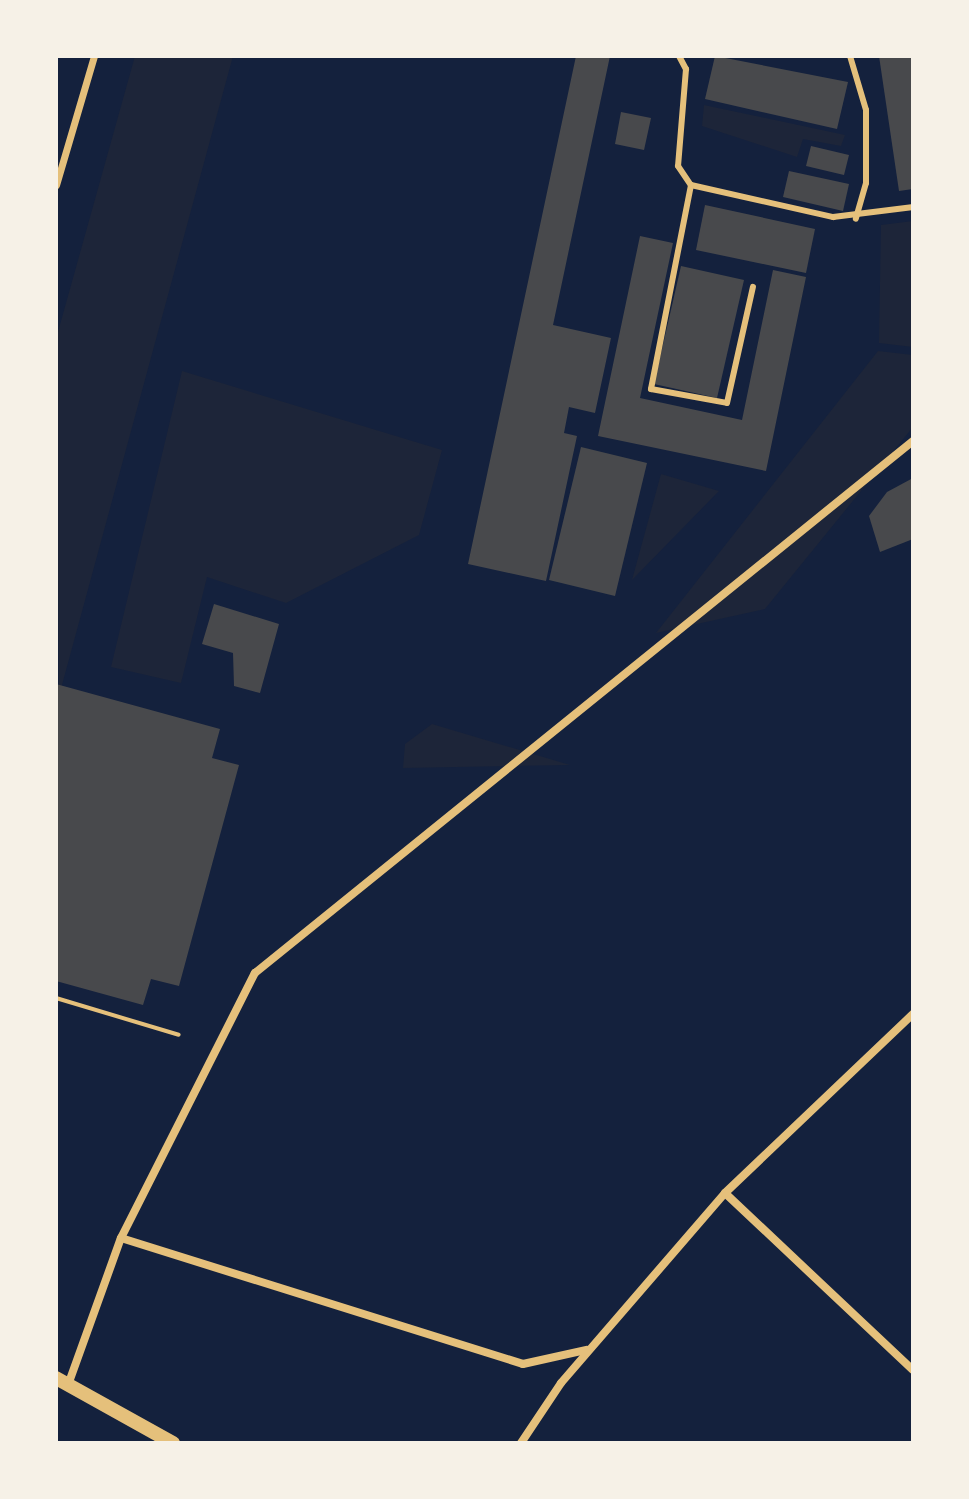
<!DOCTYPE html>
<style>
body{margin:0}
#map{position:relative;width:969px;height:1499px;overflow:hidden;background:#14213d;font-family:Barlow,sans-serif}
div>[style]{position:absolute}
.green>*{inset:0;background:#1d2539}
.building>*{inset:0;background:#48494c}
.path>*{height:4px;margin:-2px;padding:0 2px;transform-origin:2px;border-radius:2px;background:#e5c07b}
.service>*{height:6px;margin:-3px;padding:0 3px;transform-origin:3px;border-radius:3px;background:#e5c07b}
.pedestrian>*{height:7px;margin:-3.5px;padding:0 3.5px;transform-origin:3.5px;border-radius:3.5px;background:#e5c07b}
.minor>*{height:8px;margin:-4px;padding:0 4px;transform-origin:4px;border-radius:4px;background:#e5c07b}
.tertiary>*{height:14px;margin:-7px;padding:0 7px;transform-origin:7px;border-radius:7px;background:#e5c07b}
span{translate:-50% -50%;white-space:nowrap;text-align:center;line-height:1.15;-webkit-text-stroke:6px #f6f1e7;paint-order:stroke}
.frame{position:absolute;inset:0;border:58px solid #f6f1e7;pointer-events:none}
</style>
<div id="map">
<div class="green">
<div style="clip-path:polygon(135px 56px,233px 56px,59px 696px,56px 339px)"></div>
<div style="clip-path:polygon(704px 105px,845px 135px,841px 146px,803px 139px,797px 157px,702px 126px)"></div>
<div style="clip-path:polygon(913px 221px,913px 347px,879px 343px,881px 225px)"></div>
<div style="clip-path:polygon(878px 351px,913px 355px,913px 427px,765px 609px,656px 633px)"></div>
<div style="clip-path:polygon(182px 371px,442px 450px,419px 535px,286px 603px,207px 577px,181px 683px,111px 667px)"></div>
<div style="clip-path:polygon(661px 474px,719px 491px,632px 580px)"></div>
<div style="clip-path:polygon(432px 724px,570px 765px,403px 768px,405px 744px)"></div>
</div>
<div class="building">
<div style="clip-path:polygon(576px 56px,610px 56px,553px 325px,611px 338px,595px 413px,569px 407px,564px 433px,577px 436px,546px 581px,468px 564px)"></div>
<div style="clip-path:polygon(715px 56px,848px 82px,837px 129px,705px 99px)"></div>
<div style="clip-path:polygon(879px 56px,913px 56px,913px 189px,899px 191px)"></div>
<div style="clip-path:polygon(621px 112px,651px 118px,644px 150px,615px 144px)"></div>
<div style="clip-path:polygon(811px 146px,849px 155px,844px 175px,806px 166px)"></div>
<div style="clip-path:polygon(789px 171px,849px 184px,843px 211px,783px 197px)"></div>
<div style="clip-path:polygon(705px 205px,815px 229px,806px 273px,696px 250px)"></div>
<div style="clip-path:polygon(640px 236px,673px 243px,640px 398px,742px 420px,773px 270px,806px 277px,766px 471px,598px 436px)"></div>
<div style="clip-path:polygon(681px 266px,744px 280px,717px 398px,654px 384px)"></div>
<div style="clip-path:polygon(581px 447px,647px 463px,615px 596px,549px 580px)"></div>
<div style="clip-path:polygon(913px 478px,913px 539px,880px 552px,869px 516px,887px 492px)"></div>
<div style="clip-path:polygon(214px 604px,279px 624px,260px 693px,234px 686px,233px 653px,202px 644px)"></div>
<div style="clip-path:polygon(56px 684px,220px 729px,212px 758px,239px 765px,179px 986px,151px 979px,143px 1005px,56px 981px)"></div>
</div>
<div class="path">
<div style="left:56px;top:998px;width:128px;rotate:16.7deg"></div>
</div>
<div class="service">
<div style="left:679px;top:56px;width:15px;rotate:62deg"></div>
<div style="left:686px;top:69px;width:97px;rotate:94.7deg"></div>
<div style="left:678px;top:166px;width:23px;rotate:56deg"></div>
<div style="left:691px;top:185px;width:146px;rotate:12.7deg"></div>
<div style="left:833px;top:217px;width:81px;rotate:-7.1deg"></div>
<div style="left:850px;top:56px;width:56px;rotate:73.5deg"></div>
<div style="left:866px;top:110px;width:73px;rotate:90deg"></div>
<div style="left:866px;top:183px;width:37px;rotate:106deg"></div>
<div style="left:691px;top:185px;width:208px;rotate:101.1deg"></div>
<div style="left:651px;top:389px;width:77px;rotate:10.4deg"></div>
<div style="left:727px;top:403px;width:119px;rotate:-77.4deg"></div>
</div>
<div class="pedestrian">
<div style="left:56px;top:185px;width:134px;rotate:-73.6deg"></div>
</div>
<div class="minor">
<div style="left:725px;top:1193px;width:258px;rotate:43.3deg"></div>
<div style="left:121px;top:1238px;width:421px;rotate:17.4deg"></div>
<div style="left:523px;top:1364px;width:65px;rotate:-12.5deg"></div>
<div style="left:68px;top:1385px;width:156px;rotate:-70.2deg"></div>
<div style="left:121px;top:1238px;width:297px;rotate:-63.2deg"></div>
<div style="left:255px;top:973px;width:846px;rotate:-38.96deg"></div>
<div style="left:521px;top:1443px;width:72px;rotate:-56.3deg"></div>
<div style="left:561px;top:1383px;width:251px;rotate:-49.2deg"></div>
<div style="left:725px;top:1193px;width:260px;rotate:-43.6deg"></div>
</div>
<div class="tertiary">
<div style="left:56px;top:1378px;width:134px;rotate:29.1deg"></div>
</div>
<div class="frame"></div>
</div>
